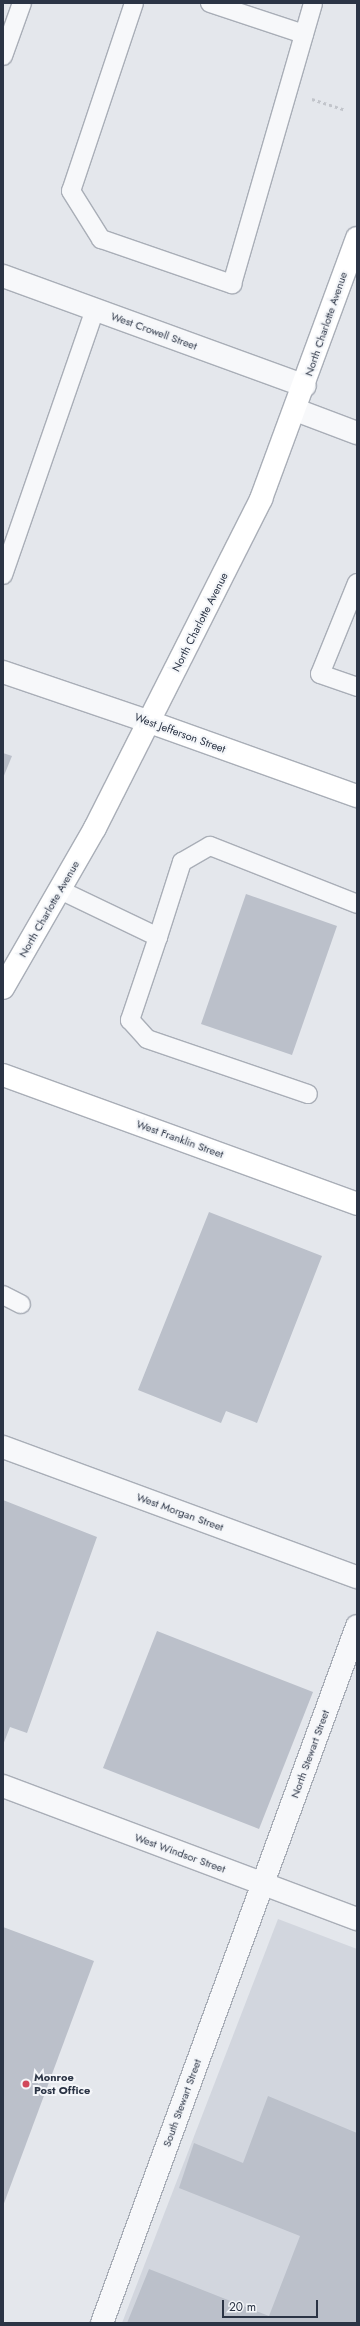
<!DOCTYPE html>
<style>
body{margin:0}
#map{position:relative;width:360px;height:2326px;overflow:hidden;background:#e4e7ec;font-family:Jost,sans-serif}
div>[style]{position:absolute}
.built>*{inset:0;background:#d2d6de}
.building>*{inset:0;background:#bbc0ca}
.path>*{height:2.5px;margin-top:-1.25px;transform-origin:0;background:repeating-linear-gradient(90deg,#c2c5cb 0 3px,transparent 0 6px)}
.roads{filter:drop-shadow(1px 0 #a9aeb7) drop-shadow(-1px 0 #a9aeb7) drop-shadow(0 1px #a9aeb7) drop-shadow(0 -1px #a9aeb7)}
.service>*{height:18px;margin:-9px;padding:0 9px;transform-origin:9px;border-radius:9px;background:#f7f8fa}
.minor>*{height:22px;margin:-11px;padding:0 11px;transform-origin:11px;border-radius:11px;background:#f7f8fa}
.tertiary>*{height:22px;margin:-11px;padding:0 11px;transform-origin:11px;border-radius:11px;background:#f7f8fa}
.secondary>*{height:22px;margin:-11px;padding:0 11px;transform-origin:11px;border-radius:11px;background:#fff}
.dots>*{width:11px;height:11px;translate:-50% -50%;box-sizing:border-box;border:2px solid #f4f6f9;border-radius:50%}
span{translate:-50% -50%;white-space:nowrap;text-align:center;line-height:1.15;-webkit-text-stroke:4px #f4f6f9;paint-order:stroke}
.street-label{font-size:11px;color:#2b3445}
.poi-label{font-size:11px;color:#2b3445;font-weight:700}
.left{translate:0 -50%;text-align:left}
.frame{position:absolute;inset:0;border:4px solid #2b3445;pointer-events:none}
.scale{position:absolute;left:222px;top:2300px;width:96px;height:18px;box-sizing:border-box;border:2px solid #2b3445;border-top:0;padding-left:5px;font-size:12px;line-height:14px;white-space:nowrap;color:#2b3445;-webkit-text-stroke:3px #f4f6f9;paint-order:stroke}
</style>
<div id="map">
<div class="built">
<div style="clip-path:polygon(278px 1919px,357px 1949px,357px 2323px,122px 2323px)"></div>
</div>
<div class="building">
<div style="clip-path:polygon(3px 753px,12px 756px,3px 778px)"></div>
<div style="clip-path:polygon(246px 894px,337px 926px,292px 1055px,201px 1024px)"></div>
<div style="clip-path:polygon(209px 1212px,322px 1256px,257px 1423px,226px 1411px,221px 1423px,138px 1390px)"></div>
<div style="clip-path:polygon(3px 1500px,97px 1537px,27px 1733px,10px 1727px,3px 1745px)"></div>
<div style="clip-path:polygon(157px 1631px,313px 1692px,259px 1829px,103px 1768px)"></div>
<div style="clip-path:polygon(3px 1927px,94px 1961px,3px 2206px)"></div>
<div style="clip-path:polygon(268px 2096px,357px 2133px,357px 2323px,127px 2323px,149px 2269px,269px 2316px,300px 2236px,179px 2188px,194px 2143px,243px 2163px)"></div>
</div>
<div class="path">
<div style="left:312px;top:99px;width:35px;rotate:18deg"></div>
</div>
<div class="roads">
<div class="service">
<div style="left:134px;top:3px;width:198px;rotate:108.5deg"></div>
<div style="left:71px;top:191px;width:57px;rotate:58deg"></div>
<div style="left:101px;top:239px;width:139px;rotate:19deg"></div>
<div style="left:232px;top:284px;width:292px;rotate:-73.9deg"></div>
<div style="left:210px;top:3px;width:99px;rotate:18.3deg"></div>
<div style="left:3px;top:56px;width:56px;rotate:-70.3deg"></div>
<div style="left:3px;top:575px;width:281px;rotate:-70.9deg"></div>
<div style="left:357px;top:583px;width:98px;rotate:112.1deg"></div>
<div style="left:320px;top:674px;width:39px;rotate:19deg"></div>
<div style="left:60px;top:890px;width:109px;rotate:25.6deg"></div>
<div style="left:158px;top:937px;width:88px;rotate:108.6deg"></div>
<div style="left:130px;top:1020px;width:25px;rotate:48deg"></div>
<div style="left:147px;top:1039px;width:170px;rotate:18.9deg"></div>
<div style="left:158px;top:937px;width:79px;rotate:-72.3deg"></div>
<div style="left:182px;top:862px;width:32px;rotate:-30deg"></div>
<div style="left:210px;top:846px;width:158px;rotate:21.5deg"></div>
<div style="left:3px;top:1295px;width:20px;rotate:27deg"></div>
</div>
<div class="minor">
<div style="left:296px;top:410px;width:65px;rotate:20.7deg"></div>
<div style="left:3px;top:672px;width:155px;rotate:18.8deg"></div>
<div style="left:3px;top:1447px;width:377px;rotate:20.2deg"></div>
<div style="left:3px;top:1786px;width:378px;rotate:20.6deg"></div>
<div style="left:102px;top:2323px;width:742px;rotate:-69.9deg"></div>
</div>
<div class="tertiary">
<div style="left:3px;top:276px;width:321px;rotate:20deg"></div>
</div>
<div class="secondary">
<div style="left:150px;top:722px;width:220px;rotate:19.7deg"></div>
<div style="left:3px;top:988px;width:185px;rotate:-60.1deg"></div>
<div style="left:95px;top:828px;width:369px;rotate:-63.2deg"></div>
<div style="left:261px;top:499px;width:278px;rotate:-69.8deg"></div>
<div style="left:3px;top:1075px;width:377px;rotate:20deg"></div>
</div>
</div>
<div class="dots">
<div style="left:26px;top:2084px;background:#d1495b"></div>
</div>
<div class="street-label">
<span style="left:326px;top:324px;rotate:-71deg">North Charlotte Avenue</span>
<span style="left:154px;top:331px;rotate:20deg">West Crowell Street</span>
<span style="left:200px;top:622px;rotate:-63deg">North Charlotte Avenue</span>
<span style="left:180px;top:733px;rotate:20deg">West Jefferson Street</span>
<span style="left:49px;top:909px;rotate:-60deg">North Charlotte Avenue</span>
<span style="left:180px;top:1139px;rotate:20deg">West Franklin Street</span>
<span style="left:180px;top:1512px;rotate:20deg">West Morgan Street</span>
<span style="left:310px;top:1754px;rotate:-70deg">North Stewart Street</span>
<span style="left:180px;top:1853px;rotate:20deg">West Windsor Street</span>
<span style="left:182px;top:2103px;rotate:-70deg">South Stewart Street</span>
</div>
<div class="poi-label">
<span class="left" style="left:34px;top:2084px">Monroe<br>Post Office</span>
</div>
<div class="frame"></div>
<div class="scale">20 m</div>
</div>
